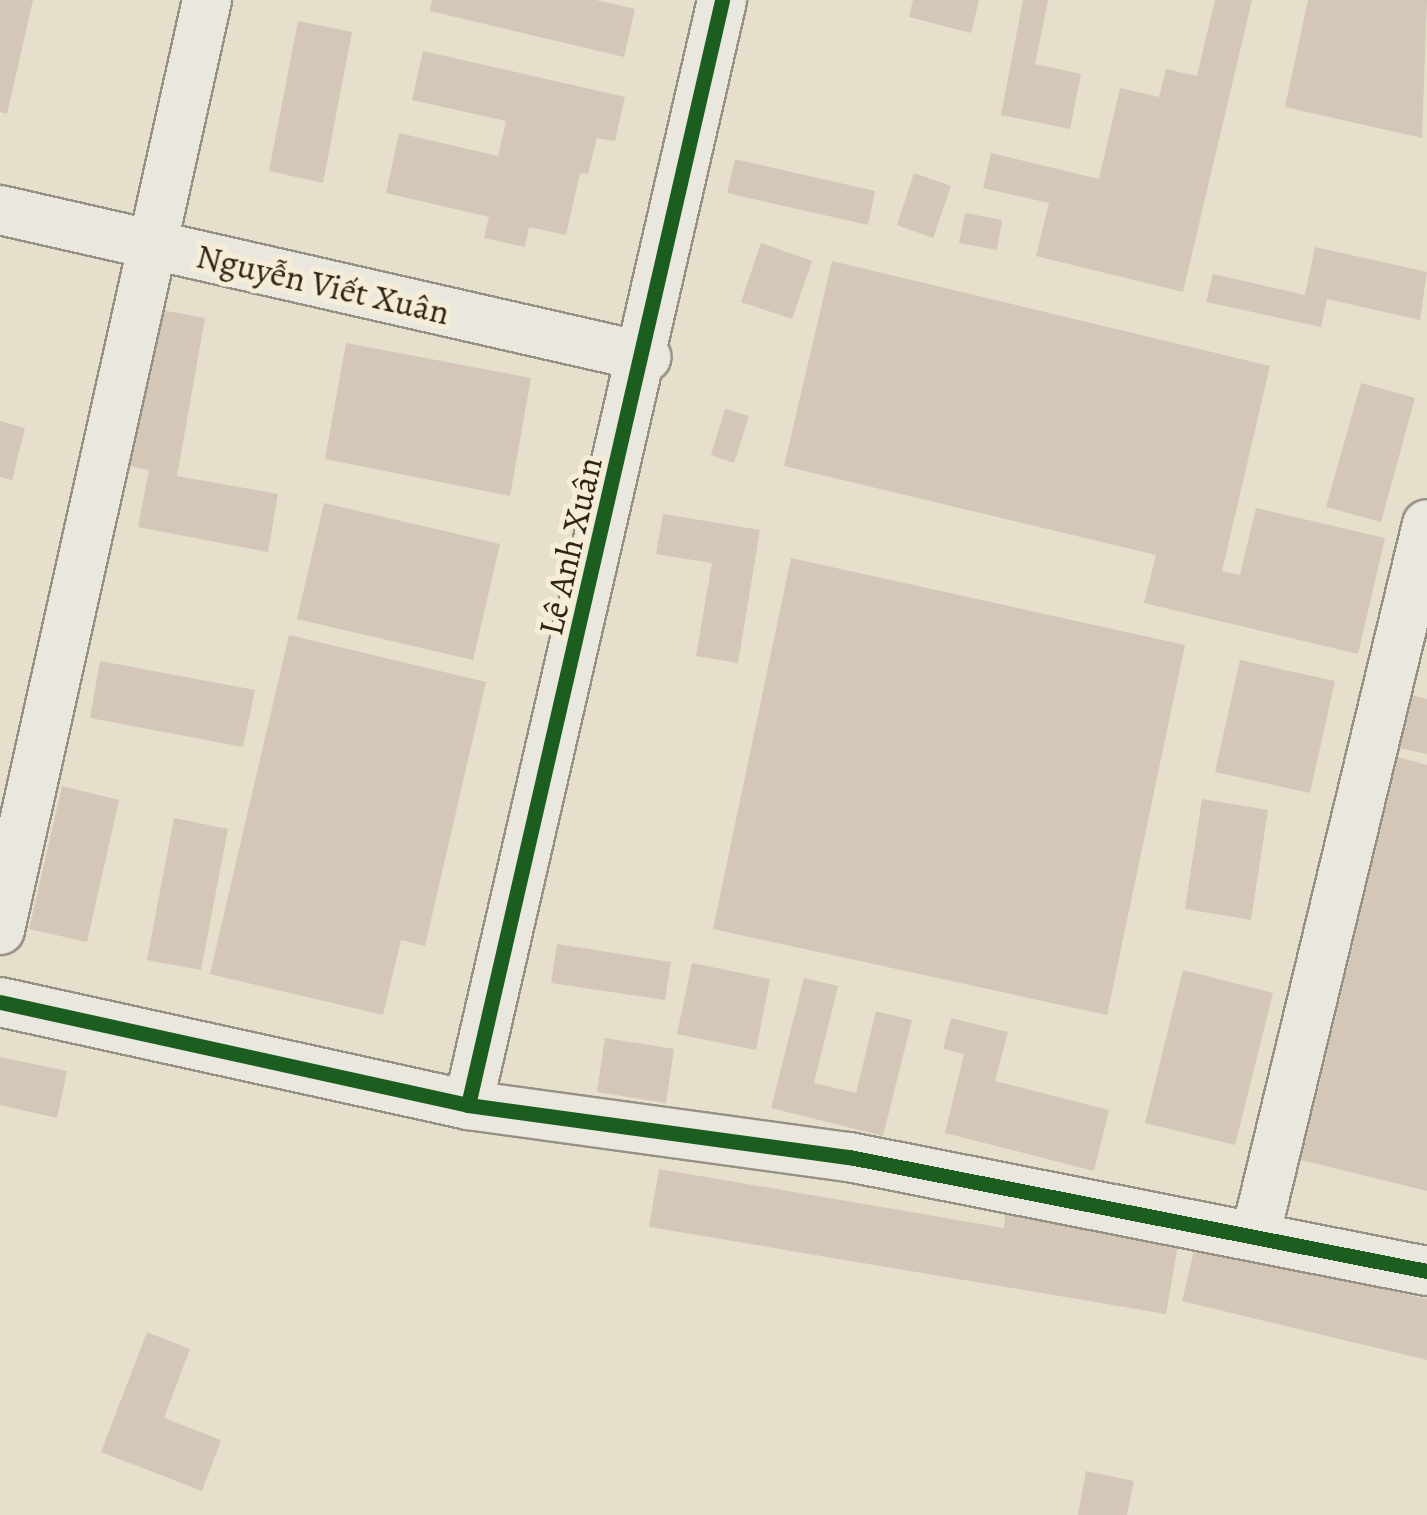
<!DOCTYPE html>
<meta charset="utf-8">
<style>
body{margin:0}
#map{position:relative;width:1427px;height:1515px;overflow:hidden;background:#e6dfcc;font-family:Alegreya,serif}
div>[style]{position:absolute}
.building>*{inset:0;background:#d4c7b7}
.roads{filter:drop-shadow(2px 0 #979185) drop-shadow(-2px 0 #979185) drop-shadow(0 2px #979185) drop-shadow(0 -2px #979185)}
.minor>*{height:48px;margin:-24px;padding:0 24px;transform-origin:24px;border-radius:24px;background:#eae7de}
.cycleway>*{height:15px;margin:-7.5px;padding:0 7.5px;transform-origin:7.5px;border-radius:7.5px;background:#1b5e20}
span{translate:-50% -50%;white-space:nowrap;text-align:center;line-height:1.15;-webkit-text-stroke:10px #f5edd7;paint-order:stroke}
.street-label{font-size:35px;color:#312316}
</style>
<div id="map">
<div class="building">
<div style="clip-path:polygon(0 0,33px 0,7px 114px,0 112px)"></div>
<div style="clip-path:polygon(432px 0,596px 0,635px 9px,624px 57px,430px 11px)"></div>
<div style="clip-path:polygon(913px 0,979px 0,971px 33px,909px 17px)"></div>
<div style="clip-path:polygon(1023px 0,1048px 0,1035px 64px,1081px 74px,1070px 129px,1001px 115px)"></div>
<div style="clip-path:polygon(1215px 0,1252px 0,1183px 292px,1036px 256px,1049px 203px,983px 188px,991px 153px,1099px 179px,1120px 88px,1159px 97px,1166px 69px,1197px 76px)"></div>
<div style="clip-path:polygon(1308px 0,1427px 0,1422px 138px,1285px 107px)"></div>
<div style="clip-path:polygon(298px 21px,352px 32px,323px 183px,269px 171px)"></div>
<div style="clip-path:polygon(423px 51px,625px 97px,615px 141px,597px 138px,588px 174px,580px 173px,566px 235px,529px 227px,525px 247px,484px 238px,489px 217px,386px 193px,399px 133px,498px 156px,506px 121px,412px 100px)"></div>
<div style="clip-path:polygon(735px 159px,875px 191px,868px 225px,727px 193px)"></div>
<div style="clip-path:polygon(914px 173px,951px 186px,933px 238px,897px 225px)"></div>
<div style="clip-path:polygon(965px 213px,1002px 220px,997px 250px,959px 243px)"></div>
<div style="clip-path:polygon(761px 243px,812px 261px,792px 319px,741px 302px)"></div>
<div style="clip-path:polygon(1315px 247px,1427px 272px,1420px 320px,1327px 299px,1321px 327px,1206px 302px,1213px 274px,1305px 295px)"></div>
<div style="clip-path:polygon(832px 261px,1270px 366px,1222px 571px,1240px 575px,1256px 508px,1385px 538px,1358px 654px,1144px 603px,1156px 555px,784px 466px)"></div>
<div style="clip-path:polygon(150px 308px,205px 318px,177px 476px,278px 494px,268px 552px,138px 527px,149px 470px,122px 465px)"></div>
<div style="clip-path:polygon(346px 343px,531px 378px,510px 496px,325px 459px)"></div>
<div style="clip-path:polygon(1361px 383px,1415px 398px,1381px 522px,1326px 507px)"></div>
<div style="clip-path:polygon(725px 409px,749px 416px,734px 463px,711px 455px)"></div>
<div style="clip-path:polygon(0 421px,25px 428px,12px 480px,0 477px)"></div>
<div style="clip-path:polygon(324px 503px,500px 544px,473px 660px,297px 619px)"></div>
<div style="clip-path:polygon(663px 514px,760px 530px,738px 663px,696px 656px,712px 563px,656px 554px)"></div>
<div style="clip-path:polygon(791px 558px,1185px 645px,1107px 1015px,713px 929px)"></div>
<div style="clip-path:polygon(289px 635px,486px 682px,425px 946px,401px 940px,383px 1015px,210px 974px)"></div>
<div style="clip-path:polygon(1240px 660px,1335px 681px,1310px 793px,1215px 772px)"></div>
<div style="clip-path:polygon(100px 661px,255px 690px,243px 747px,90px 718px)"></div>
<div style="clip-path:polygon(1411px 695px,1427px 699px,1427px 754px,1399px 748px)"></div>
<div style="clip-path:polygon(1398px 757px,1427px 765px,1427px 1191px,1301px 1160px)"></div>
<div style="clip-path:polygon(62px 786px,119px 800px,87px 942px,29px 929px)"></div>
<div style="clip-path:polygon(1202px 799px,1268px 810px,1251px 920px,1185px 909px)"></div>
<div style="clip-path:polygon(174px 818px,228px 829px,201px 970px,147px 960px)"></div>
<div style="clip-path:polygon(557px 944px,671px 962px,665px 1000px,551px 983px)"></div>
<div style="clip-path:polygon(692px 963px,770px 979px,756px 1050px,677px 1034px)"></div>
<div style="clip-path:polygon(1183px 970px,1273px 993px,1235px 1145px,1145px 1123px)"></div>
<div style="clip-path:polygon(804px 978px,838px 986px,814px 1083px,856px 1093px,876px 1011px,912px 1020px,883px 1136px,771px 1108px)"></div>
<div style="clip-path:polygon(951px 1018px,1008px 1032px,995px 1081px,1109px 1110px,1094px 1171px,945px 1133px,964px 1054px,943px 1049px)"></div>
<div style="clip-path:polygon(605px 1038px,674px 1049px,666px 1103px,597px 1092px)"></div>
<div style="clip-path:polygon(0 1057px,67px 1071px,57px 1118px,0 1105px)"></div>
<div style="clip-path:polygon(659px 1169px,1004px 1228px,1006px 1210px,1179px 1239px,1166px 1314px,649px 1227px)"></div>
<div style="clip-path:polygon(1196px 1243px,1427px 1299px,1427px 1360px,1182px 1301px)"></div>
<div style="clip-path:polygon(147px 1332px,190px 1349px,164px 1418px,221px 1440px,202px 1491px,101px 1452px)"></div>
<div style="clip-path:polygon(1086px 1471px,1134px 1481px,1127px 1515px,1078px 1515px)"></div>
</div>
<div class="roads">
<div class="minor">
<div style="left:0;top:210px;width:663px;rotate:12.82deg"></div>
<div style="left:0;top:930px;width:953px;rotate:-77.45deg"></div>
<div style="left:0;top:1002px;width:479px;rotate:12.4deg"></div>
<div style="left:468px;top:1105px;width:385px;rotate:7.8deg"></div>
<div style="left:849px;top:1157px;width:589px;rotate:11.16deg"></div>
<div style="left:468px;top:1105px;width:1134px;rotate:-77.05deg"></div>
<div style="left:1256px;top:1233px;width:729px;rotate:-76.44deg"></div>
</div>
</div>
<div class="cycleway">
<div style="left:0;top:1002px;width:479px;rotate:12.4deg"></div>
<div style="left:468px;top:1105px;width:385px;rotate:7.8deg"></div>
<div style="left:849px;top:1157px;width:589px;rotate:11.16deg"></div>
<div style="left:468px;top:1105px;width:1134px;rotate:-77.05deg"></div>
</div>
<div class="street-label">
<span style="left:323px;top:284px;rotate:13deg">Nguyễn Viết Xuân</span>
<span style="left:570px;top:546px;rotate:-77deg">Lê Anh Xuân</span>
</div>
</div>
